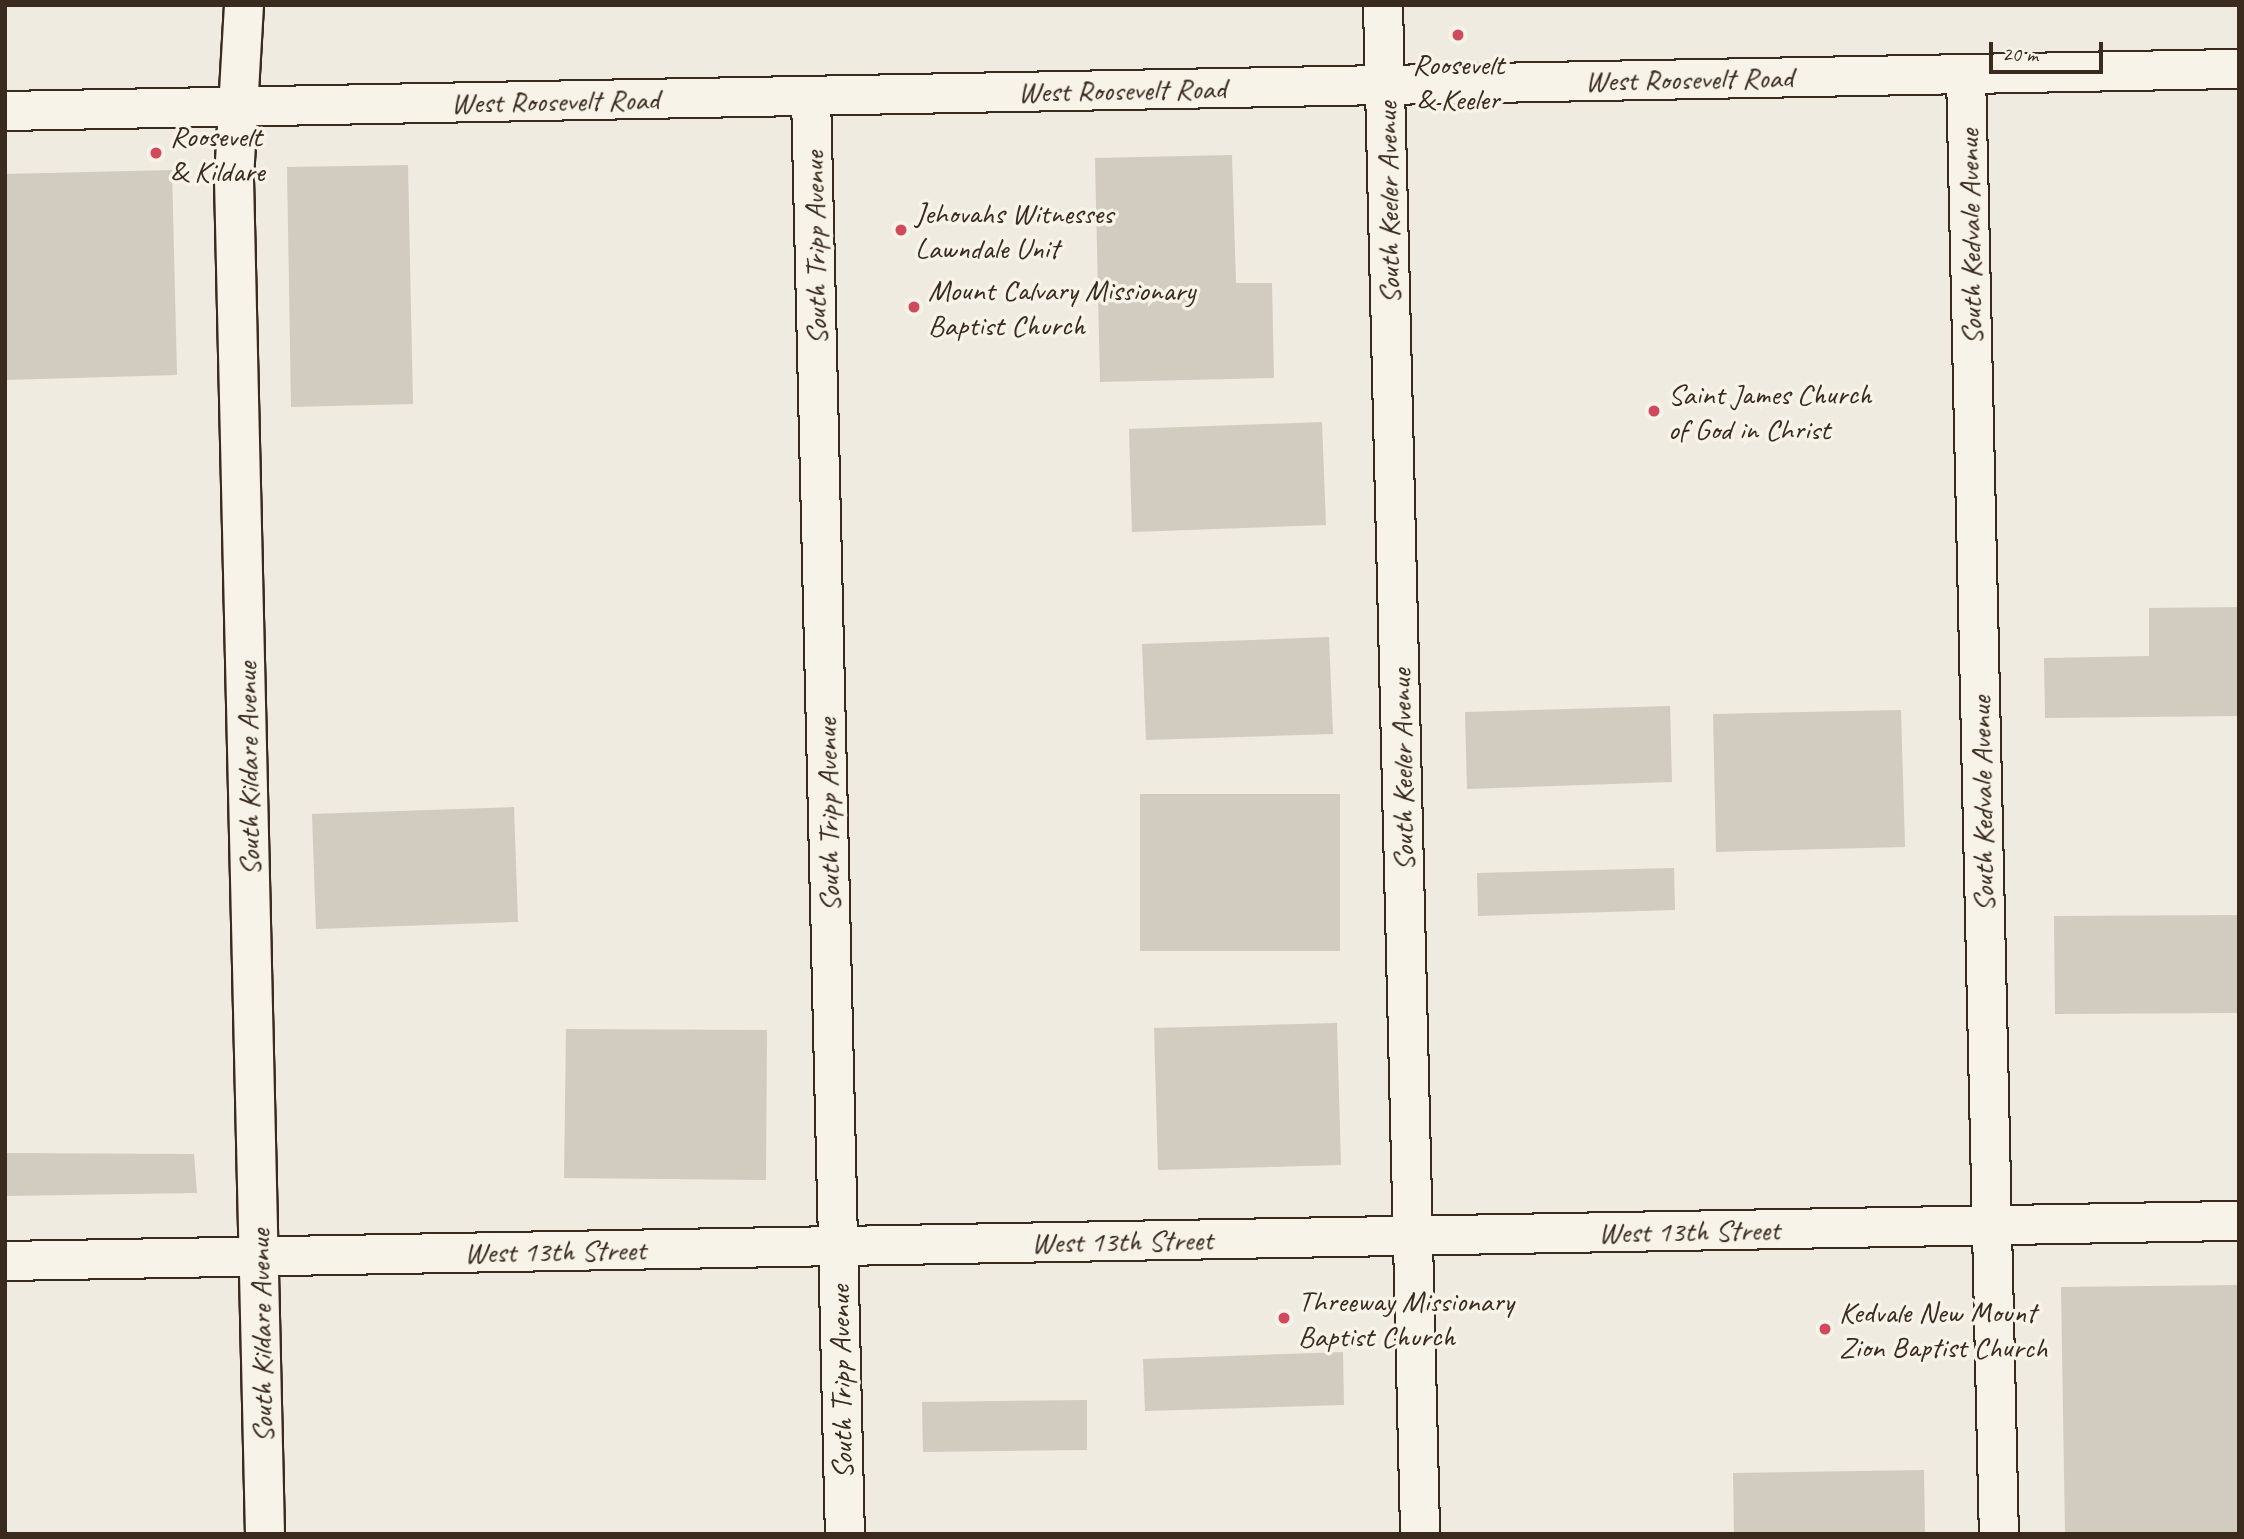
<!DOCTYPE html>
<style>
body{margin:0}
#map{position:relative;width:2244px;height:1539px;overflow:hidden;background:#efebe0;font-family:Caveat,sans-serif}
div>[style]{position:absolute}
.green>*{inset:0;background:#d1cbc0}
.roads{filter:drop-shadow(2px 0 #3b2a1e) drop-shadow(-2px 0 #3b2a1e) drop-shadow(0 2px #3b2a1e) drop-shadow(0 -2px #3b2a1e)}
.minor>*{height:38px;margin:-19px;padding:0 19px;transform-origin:19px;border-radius:19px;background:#f7f3e8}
.tertiary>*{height:38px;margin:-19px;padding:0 19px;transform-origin:19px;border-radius:19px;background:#f7f3e8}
.secondary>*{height:38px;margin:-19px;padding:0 19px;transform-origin:19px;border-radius:19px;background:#f7f3e8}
.dots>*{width:19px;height:19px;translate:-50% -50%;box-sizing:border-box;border:4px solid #f7f3e8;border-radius:50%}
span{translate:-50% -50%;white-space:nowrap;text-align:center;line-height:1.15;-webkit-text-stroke:7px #f7f3e8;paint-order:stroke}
.poi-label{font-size:30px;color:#3b2a1e}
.left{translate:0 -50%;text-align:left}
.street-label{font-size:30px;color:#3b2a1e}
.frame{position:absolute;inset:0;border:7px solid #3b2a1e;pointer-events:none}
.scale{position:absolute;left:1989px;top:42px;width:114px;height:32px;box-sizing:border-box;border:4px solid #3b2a1e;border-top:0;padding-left:9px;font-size:21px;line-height:24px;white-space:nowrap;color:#3b2a1e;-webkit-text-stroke:5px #f7f3e8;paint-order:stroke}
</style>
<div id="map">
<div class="green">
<div style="clip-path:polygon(1232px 155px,1236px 283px,1272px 283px,1274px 378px,1100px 382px,1095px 158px)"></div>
<div style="clip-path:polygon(408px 165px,413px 404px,291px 407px,287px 167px)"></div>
<div style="clip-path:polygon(172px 170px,177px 375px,5px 380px,5px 174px)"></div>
<div style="clip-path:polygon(1322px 422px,1326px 525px,1132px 532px,1129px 429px)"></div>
<div style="clip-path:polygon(2239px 607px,2239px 716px,2045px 718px,2044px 658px,2149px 656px,2149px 608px)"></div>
<div style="clip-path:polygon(1329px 637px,1333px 734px,1146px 740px,1142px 644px)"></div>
<div style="clip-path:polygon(1670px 706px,1672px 782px,1467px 789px,1465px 712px)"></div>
<div style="clip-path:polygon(1901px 710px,1905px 847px,1716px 852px,1713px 714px)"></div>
<div style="clip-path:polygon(1140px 794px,1340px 794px,1340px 951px,1140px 951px)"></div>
<div style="clip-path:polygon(514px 807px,518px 922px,316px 929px,312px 814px)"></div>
<div style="clip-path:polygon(1674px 868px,1675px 910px,1478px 916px,1477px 873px)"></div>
<div style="clip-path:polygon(2239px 915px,2239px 1013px,2055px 1014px,2054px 916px)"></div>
<div style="clip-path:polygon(1337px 1023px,1341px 1165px,1158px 1170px,1154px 1028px)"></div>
<div style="clip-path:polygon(566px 1029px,767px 1030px,766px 1180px,564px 1178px)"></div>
<div style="clip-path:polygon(5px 1153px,194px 1154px,197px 1193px,5px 1196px)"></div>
<div style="clip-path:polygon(2239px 1285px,2239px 1534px,2065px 1534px,2061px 1287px)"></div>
<div style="clip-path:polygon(1343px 1352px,1344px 1405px,1145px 1411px,1143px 1359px)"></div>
<div style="clip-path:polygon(1087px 1400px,1087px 1450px,923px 1452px,922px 1402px)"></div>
<div style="clip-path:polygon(1924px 1470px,1925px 1534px,1734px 1534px,1733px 1473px)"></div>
</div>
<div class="roads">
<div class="minor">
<div style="left:244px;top:5px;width:174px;rotate:93.3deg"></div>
<div style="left:234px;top:179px;width:1355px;rotate:88.69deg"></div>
<div style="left:1966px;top:74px;width:1460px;rotate:88.71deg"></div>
<div style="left:811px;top:96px;width:1438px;rotate:88.65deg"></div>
<div style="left:5px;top:1261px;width:2234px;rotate:-1.03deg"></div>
</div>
<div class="tertiary">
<div style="left:1383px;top:5px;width:1529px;rotate:88.61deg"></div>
</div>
<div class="secondary">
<div style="left:5px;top:111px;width:2234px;rotate:-1.08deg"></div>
</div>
</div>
<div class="dots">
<div style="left:1458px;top:35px;background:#d1495b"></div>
<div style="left:156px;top:153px;background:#d1495b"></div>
<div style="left:901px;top:230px;background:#d1495b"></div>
<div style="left:914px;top:307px;background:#d1495b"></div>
<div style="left:1654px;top:411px;background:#d1495b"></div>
<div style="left:1284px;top:1318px;background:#d1495b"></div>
<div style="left:1825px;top:1329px;background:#d1495b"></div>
</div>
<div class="poi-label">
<span style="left:1458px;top:81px">Roosevelt<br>&amp; Keeler</span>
<span class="left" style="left:170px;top:153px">Roosevelt<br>&amp; Kildare</span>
<span class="left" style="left:915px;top:230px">Jehovahs Witnesses<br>Lawndale Unit</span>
<span class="left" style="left:928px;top:307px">Mount Calvary Missionary<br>Baptist Church</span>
<span class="left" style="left:1668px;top:411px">Saint James Church<br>of God in Christ</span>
<span class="left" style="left:1298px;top:1318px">Threeway Missionary<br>Baptist Church</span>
<span class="left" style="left:1839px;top:1329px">Kedvale New Mount<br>Zion Baptist Church</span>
</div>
<div class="street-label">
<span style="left:1689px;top:79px;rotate:-1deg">West Roosevelt Road</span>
<span style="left:1122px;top:90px;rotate:-1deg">West Roosevelt Road</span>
<span style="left:555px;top:101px;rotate:-1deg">West Roosevelt Road</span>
<span style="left:1388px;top:203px;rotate:-91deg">South Keeler Avenue</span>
<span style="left:1970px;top:237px;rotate:-91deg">South Kedvale Avenue</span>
<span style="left:815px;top:248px;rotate:-91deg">South Tripp Avenue</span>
<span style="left:248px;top:769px;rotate:-91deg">South Kildare Avenue</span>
<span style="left:1402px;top:770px;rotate:-91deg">South Keeler Avenue</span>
<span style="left:1982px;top:804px;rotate:-91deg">South Kedvale Avenue</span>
<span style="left:828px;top:815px;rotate:-91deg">South Tripp Avenue</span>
<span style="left:1689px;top:1231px;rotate:-1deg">West 13th Street</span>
<span style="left:1122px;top:1241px;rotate:-1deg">West 13th Street</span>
<span style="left:555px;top:1251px;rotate:-1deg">West 13th Street</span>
<span style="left:261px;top:1336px;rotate:-91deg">South Kildare Avenue</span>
<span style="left:841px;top:1382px;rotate:-91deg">South Tripp Avenue</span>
</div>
<div class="frame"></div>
<div class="scale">20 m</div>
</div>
